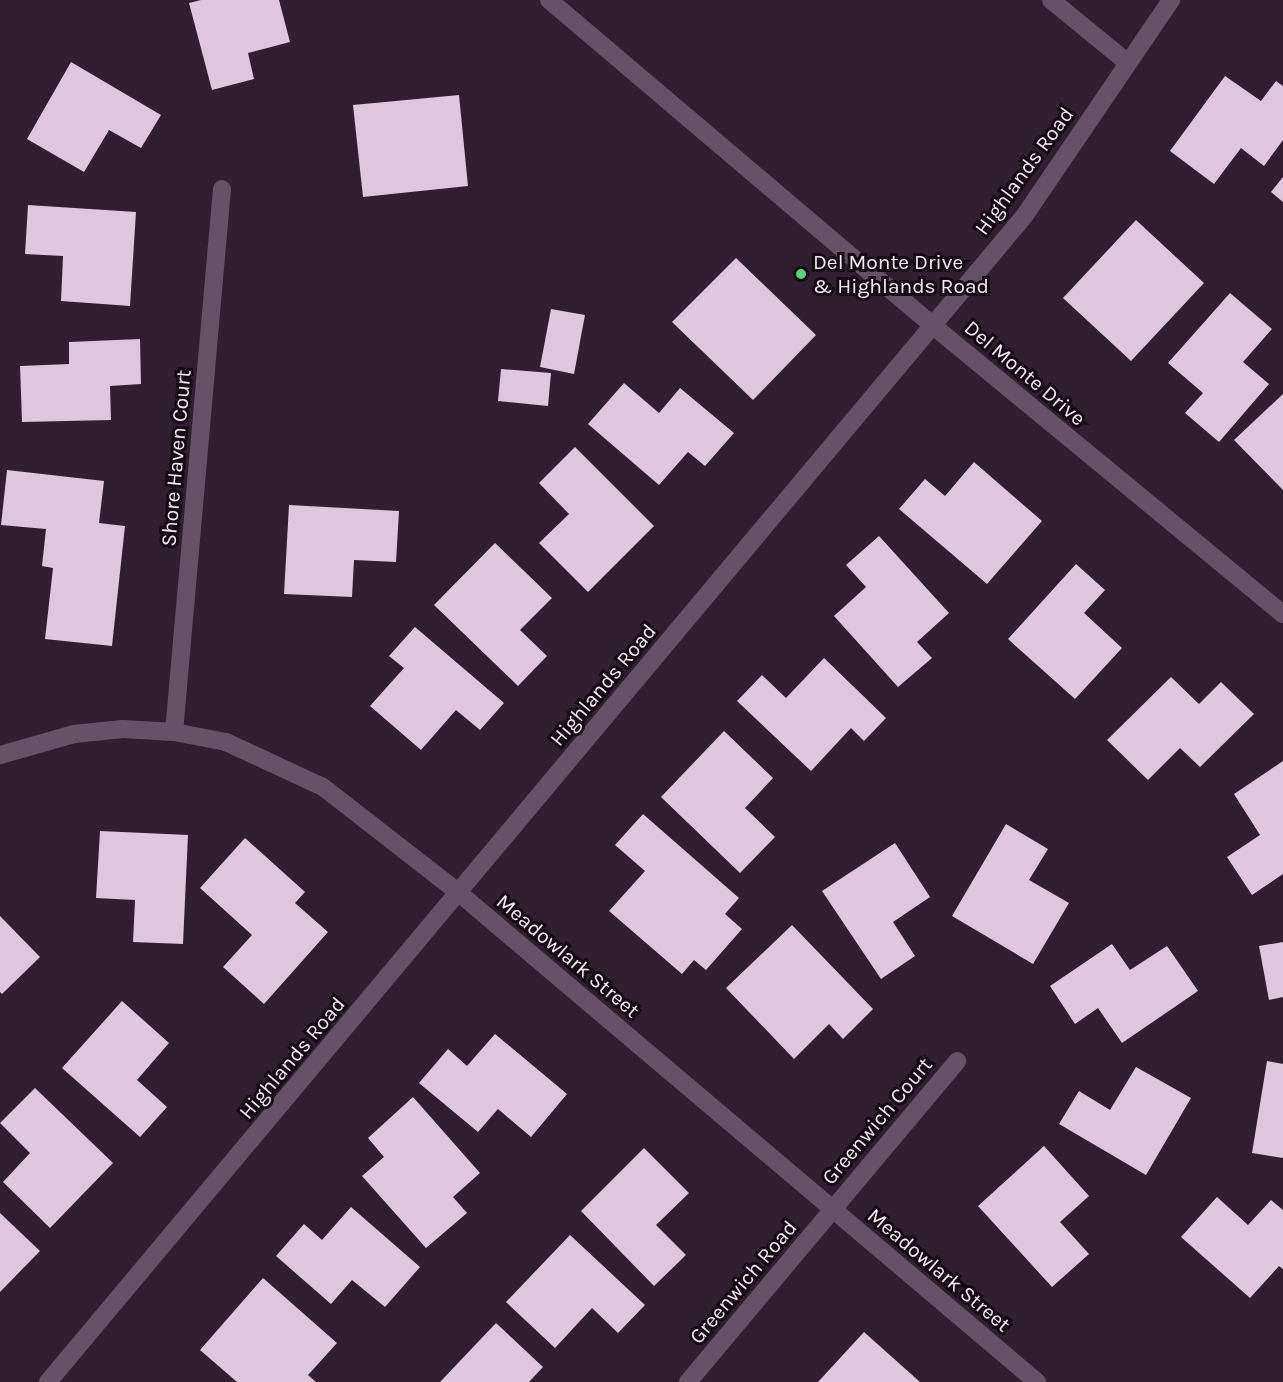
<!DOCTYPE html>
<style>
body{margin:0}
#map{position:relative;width:1283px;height:1382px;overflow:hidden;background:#311e30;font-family:Karla,sans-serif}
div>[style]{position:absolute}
.building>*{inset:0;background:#dfc5dd}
.minor>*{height:18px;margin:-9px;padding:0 9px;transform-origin:9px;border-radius:9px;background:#675166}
.dots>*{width:16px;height:16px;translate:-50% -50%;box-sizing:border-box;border:3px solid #140b13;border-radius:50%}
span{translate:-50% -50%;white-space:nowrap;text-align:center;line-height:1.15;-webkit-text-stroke:6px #140b13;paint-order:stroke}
.street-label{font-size:21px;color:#f8eaf7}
.poi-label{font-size:21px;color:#f8eaf7}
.left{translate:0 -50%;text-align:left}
</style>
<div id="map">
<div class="building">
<div style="clip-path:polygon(201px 0,279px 0,290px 42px,248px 53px,254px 79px,212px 90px,189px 3px)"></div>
<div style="clip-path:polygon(71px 62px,161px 115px,141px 148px,109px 130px,84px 172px,27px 139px)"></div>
<div style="clip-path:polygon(1225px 76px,1261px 101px,1276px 81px,1283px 86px,1283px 140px,1264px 166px,1241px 148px,1214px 184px,1170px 151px)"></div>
<div style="clip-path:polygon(459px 95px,468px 186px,363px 197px,353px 105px)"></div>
<div style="clip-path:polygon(1283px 177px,1283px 202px,1271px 192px)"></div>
<div style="clip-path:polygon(28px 205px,136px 212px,130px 306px,61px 301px,63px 256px,25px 254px)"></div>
<div style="clip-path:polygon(1136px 220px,1204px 283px,1131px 361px,1063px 298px)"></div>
<div style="clip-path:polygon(736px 258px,816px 335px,753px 400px,672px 322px)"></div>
<div style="clip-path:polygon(1230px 293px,1272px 329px,1243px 362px,1269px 384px,1219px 442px,1185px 413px,1203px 393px,1168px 363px)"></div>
<div style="clip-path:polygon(551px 309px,585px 315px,574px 374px,540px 367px)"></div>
<div style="clip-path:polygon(140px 339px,141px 384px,110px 386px,111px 420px,22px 422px,20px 366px,69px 364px,69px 342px)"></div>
<div style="clip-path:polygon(501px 369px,551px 373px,548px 406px,498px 401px)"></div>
<div style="clip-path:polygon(624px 383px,659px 413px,680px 388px,734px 433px,705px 466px,688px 452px,659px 485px,588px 424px)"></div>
<div style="clip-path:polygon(1283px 394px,1283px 490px,1234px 440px)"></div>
<div style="clip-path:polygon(575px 447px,654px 526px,588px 592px,539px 543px,569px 514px,539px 483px)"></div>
<div style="clip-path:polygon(974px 462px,1042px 521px,987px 584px,899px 509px,925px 479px,945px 496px)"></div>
<div style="clip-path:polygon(7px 470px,104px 481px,99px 523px,125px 526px,112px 646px,45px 639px,53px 568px,42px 566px,46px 529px,1px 525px)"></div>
<div style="clip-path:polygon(289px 505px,399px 511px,396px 562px,354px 560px,352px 597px,284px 594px)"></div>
<div style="clip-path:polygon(879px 536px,949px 613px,917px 642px,932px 658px,898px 687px,834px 616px,866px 587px,846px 565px)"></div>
<div style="clip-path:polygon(495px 543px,552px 598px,520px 630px,547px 656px,518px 686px,434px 605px)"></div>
<div style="clip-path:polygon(1076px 564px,1105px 590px,1084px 613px,1122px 648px,1075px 699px,1008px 639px)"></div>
<div style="clip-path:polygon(415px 627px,504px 703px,480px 730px,456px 710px,421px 750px,370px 706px,404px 668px,389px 656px)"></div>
<div style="clip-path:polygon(824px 658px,886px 718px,864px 741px,851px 728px,811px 771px,737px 701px,762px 675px,786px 698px)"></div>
<div style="clip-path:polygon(1171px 677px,1199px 704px,1221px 682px,1254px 714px,1200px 767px,1180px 748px,1148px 780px,1107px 740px)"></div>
<div style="clip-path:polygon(724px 731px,773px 778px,745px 808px,775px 837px,740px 873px,661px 797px)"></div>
<div style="clip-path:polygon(1283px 761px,1283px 874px,1252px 895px,1227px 857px,1260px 835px,1234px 794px)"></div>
<div style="clip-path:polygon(643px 814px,739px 898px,725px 914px,742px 929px,706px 970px,694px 960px,682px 974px,609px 911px,645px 871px,615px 845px)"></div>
<div style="clip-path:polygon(1006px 824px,1048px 849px,1029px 880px,1069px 903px,1033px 964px,952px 916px)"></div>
<div style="clip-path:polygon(100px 831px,188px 835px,183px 944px,133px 942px,135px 900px,96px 898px)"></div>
<div style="clip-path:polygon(245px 838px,305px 892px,295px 903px,328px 932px,264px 1004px,223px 967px,252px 935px,200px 888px)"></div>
<div style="clip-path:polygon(895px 843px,930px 897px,893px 922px,915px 956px,881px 979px,822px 891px)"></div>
<div style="clip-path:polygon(0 916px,40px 957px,2px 994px,0 992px)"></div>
<div style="clip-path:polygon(792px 925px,873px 1009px,843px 1039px,829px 1024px,794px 1059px,726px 988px)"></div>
<div style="clip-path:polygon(1283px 942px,1283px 997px,1269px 1000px,1259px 946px)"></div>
<div style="clip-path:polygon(1112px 944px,1130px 970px,1167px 946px,1198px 991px,1122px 1043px,1098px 1008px,1075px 1024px,1050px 986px)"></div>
<div style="clip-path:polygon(122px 1001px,169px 1043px,137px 1080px,167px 1107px,140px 1137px,62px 1068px)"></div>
<div style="clip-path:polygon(495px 1034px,567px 1094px,531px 1137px,498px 1109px,478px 1132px,419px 1083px,448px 1049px,467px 1066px)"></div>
<div style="clip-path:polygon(1267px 1061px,1283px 1064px,1283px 1158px,1252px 1153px)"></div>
<div style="clip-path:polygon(1136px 1067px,1191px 1098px,1146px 1175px,1059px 1124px,1079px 1091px,1110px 1110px)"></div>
<div style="clip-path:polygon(35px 1088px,113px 1163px,50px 1228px,3px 1182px,30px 1153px,0 1123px)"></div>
<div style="clip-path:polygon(413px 1097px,480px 1173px,453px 1197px,467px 1213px,426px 1248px,362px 1176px,384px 1157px,368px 1138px)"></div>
<div style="clip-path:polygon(1044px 1146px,1089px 1196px,1060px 1222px,1089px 1254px,1052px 1287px,978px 1206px)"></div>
<div style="clip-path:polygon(644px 1148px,689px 1193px,656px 1225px,686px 1255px,654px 1286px,581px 1211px)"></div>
<div style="clip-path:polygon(1217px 1197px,1248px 1225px,1271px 1200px,1283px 1210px,1283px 1269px,1279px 1266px,1250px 1298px,1181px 1237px)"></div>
<div style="clip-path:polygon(351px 1207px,420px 1267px,385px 1307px,352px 1280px,331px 1304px,276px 1256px,304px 1224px,322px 1240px)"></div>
<div style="clip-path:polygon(0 1213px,40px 1251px,0 1292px)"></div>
<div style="clip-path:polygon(570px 1235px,645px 1305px,618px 1333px,592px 1308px,555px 1348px,506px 1302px)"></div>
<div style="clip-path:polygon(263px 1278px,337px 1343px,308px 1375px,316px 1382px,237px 1382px,200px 1350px)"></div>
<div style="clip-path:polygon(496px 1323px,543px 1367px,529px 1382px,440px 1382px)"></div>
<div style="clip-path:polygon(864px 1332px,920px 1382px,818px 1382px)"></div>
</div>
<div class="minor">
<div style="left:549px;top:0;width:501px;rotate:40.3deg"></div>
<div style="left:931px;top:324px;width:456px;rotate:39.5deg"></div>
<div style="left:1051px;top:0;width:99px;rotate:39.3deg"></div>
<div style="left:174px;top:732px;width:545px;rotate:-84.95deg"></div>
<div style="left:0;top:755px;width:77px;rotate:-15.8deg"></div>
<div style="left:74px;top:734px;width:49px;rotate:-5.8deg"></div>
<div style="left:123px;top:729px;width:51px;rotate:3.4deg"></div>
<div style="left:174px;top:732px;width:53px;rotate:10.9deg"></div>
<div style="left:226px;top:742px;width:107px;rotate:24.9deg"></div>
<div style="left:323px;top:787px;width:172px;rotate:37.9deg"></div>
<div style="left:459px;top:893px;width:757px;rotate:40.23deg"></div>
<div style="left:48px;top:1382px;width:1522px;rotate:-50.06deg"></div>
<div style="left:1025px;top:215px;width:260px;rotate:-55.8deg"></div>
<div style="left:688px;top:1382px;width:419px;rotate:-50deg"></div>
</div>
<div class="dots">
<div style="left:801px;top:274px;background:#54d672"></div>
</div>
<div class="street-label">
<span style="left:1024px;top:171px;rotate:-54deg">Highlands Road</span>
<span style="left:1025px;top:373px;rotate:40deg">Del Monte Drive</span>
<span style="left:176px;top:458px;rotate:-85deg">Shore Haven Court</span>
<span style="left:603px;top:685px;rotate:-50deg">Highlands Road</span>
<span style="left:568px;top:956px;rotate:40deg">Meadowlark Street</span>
<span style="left:292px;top:1058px;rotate:-50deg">Highlands Road</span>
<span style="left:877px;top:1121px;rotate:-50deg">Greenwich Court</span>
<span style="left:939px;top:1270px;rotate:40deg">Meadowlark Street</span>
<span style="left:743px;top:1282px;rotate:-50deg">Greenwich Road</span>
</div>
<div class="poi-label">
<span class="left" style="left:813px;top:274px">Del Monte Drive<br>&amp; Highlands Road</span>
</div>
</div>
